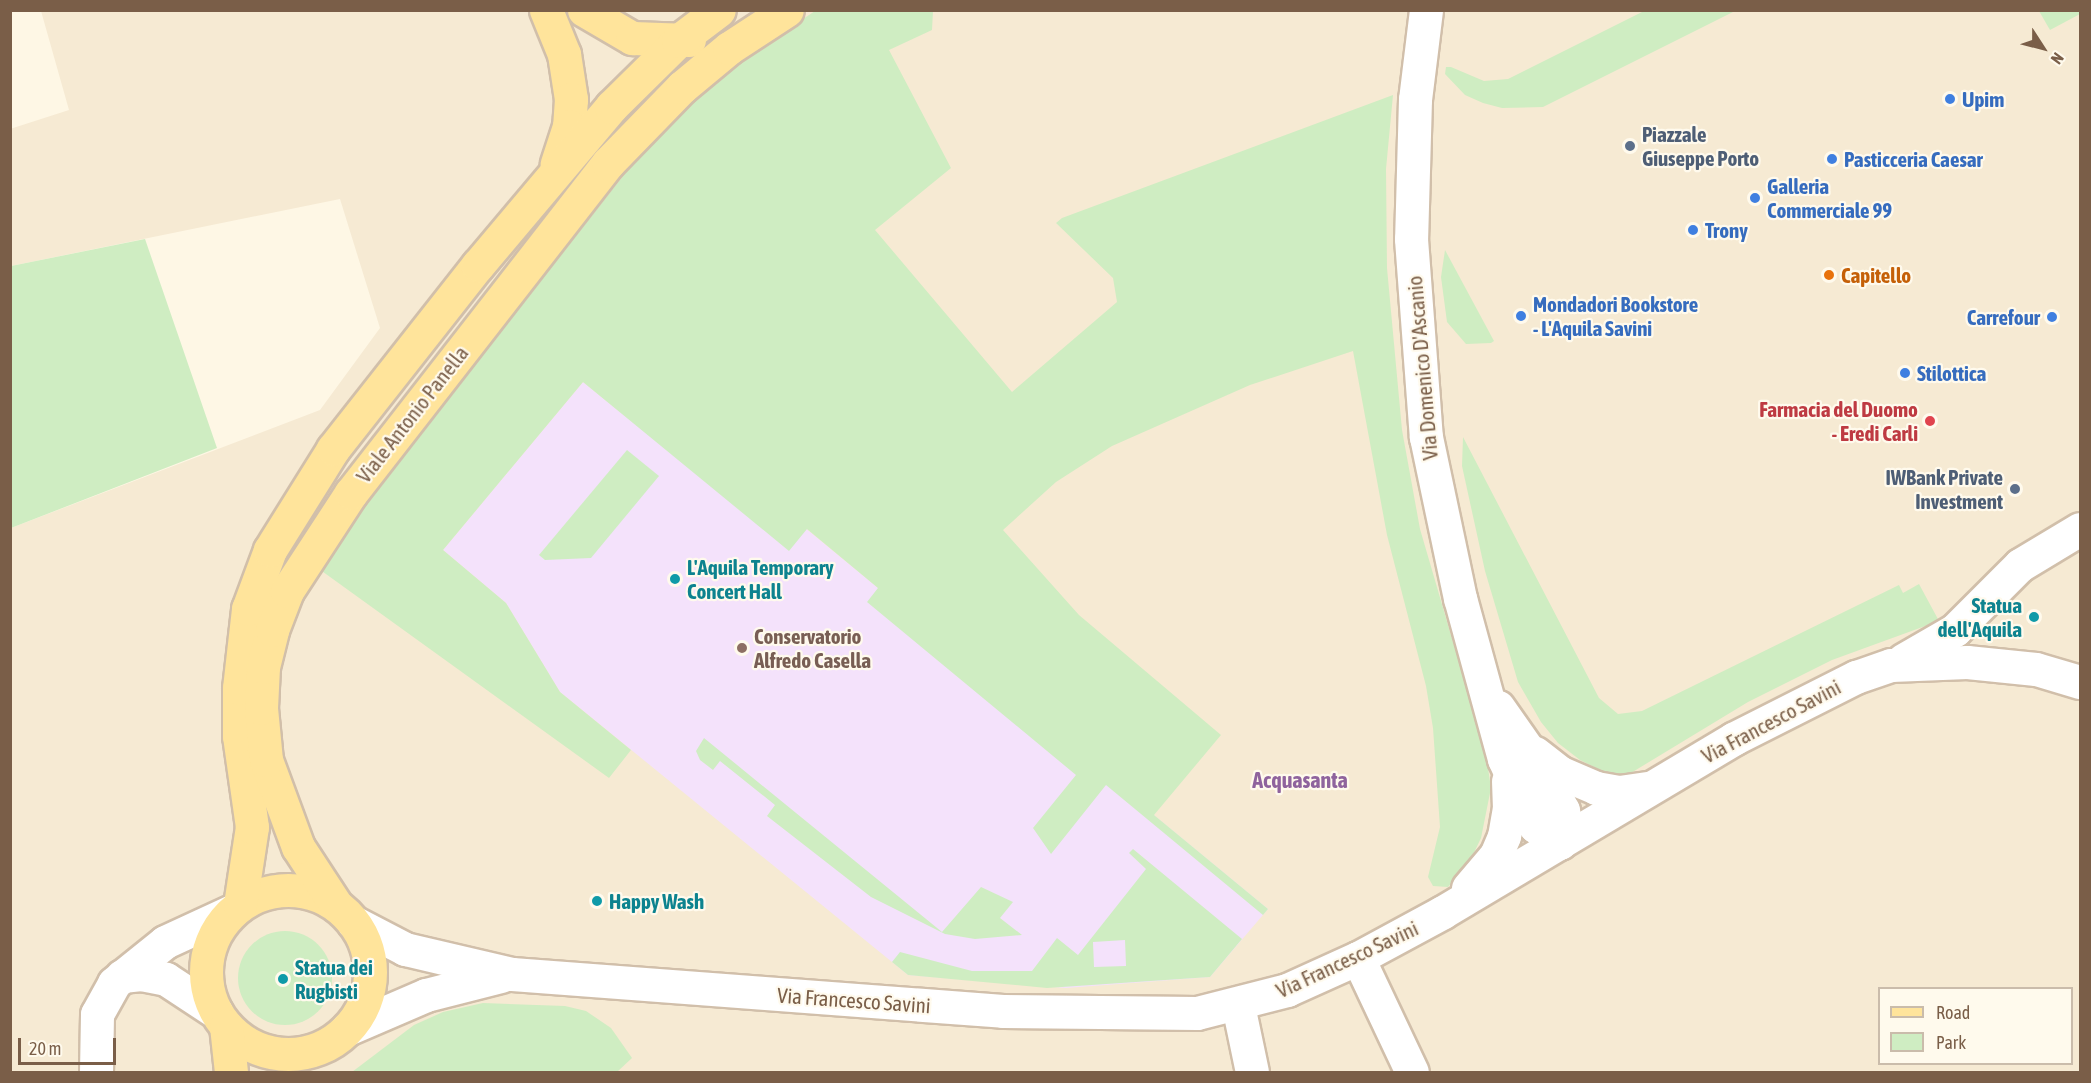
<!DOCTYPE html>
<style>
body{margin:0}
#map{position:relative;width:2091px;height:1083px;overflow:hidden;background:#fef7e5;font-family:"Asap Condensed",sans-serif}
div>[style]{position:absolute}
.residential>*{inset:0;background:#f6ead3}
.education>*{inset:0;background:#f4e2fb}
.green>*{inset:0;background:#cfedc2}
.round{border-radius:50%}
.roads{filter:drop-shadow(2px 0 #d1bfaa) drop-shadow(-2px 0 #d1bfaa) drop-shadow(0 2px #d1bfaa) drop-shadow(0 -2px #d1bfaa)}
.minor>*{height:33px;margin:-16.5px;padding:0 16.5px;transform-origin:16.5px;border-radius:16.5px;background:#fff}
.major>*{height:33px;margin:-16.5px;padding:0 16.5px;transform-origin:16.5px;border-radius:16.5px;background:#ffe49b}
.major>.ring{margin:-16.5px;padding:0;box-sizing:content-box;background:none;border:33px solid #ffe49b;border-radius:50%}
.dots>*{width:16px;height:16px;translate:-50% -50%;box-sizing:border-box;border:3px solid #fffaed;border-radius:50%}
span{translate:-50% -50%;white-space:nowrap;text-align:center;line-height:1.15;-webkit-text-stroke:4.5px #fffaed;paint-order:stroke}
.shop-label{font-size:21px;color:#366cbe;font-weight:700}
.left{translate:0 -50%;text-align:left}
.right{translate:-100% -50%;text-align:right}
.service-label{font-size:21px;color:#4e5e75;font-weight:700}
.food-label{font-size:21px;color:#c56008;font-weight:700}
.street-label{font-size:21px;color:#7a5e48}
.health-label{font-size:21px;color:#be3a42;font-weight:700}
.culture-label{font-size:21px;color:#0d838f;font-weight:700}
.education-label{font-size:21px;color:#785e54;font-weight:700}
.neighbourhood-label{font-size:22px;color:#8f639d;font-weight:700}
.frame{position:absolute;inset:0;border:12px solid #7a5e48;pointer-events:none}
.legend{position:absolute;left:1878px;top:987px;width:195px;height:78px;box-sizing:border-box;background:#fffaed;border:2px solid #cabcab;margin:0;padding:8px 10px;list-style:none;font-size:18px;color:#7a5e48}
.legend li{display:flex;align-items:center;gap:12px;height:30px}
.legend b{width:30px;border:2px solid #cabcab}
.north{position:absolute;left:2013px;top:18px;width:60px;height:60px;-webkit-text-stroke:4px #fffaed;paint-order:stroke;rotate:126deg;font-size:16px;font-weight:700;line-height:24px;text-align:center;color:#7a5e48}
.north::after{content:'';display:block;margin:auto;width:21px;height:27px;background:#7a5e48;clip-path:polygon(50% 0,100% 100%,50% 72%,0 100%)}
.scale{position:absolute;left:18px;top:1038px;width:98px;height:27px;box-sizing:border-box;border:3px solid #7a5e48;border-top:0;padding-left:8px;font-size:18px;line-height:21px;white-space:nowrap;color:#7a5e48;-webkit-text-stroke:4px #fffaed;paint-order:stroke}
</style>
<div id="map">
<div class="residential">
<div style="clip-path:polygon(evenodd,41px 11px,2080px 11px,2080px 1072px,11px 1072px,11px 528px,320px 410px,380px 328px,340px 199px,11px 266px,10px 129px,69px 110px,41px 11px,1880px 988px,2072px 988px,2072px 1064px,1880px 1064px,1880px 988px)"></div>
</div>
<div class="education">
<div style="clip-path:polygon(583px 382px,678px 459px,696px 438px,1268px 909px,1210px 977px,1066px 988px,908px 975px,560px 692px,506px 603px,443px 550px)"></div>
</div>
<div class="green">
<div style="clip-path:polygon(1646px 10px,1735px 11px,1543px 107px,1502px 108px,1483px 103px,1465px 95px,1445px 74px,1446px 67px,1451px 67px,1484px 81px,1508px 79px)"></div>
<div style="clip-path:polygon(815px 11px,933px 11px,932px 30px,889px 50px,951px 168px,875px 230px,1012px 392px,1117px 302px,1113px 278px,1056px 223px,1062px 218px,1393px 95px,1386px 169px,1387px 268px,1402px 430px,1420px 529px,1486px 755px,1491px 788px,1481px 838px,1469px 863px,1448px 887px,1433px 886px,1428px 877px,1440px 827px,1433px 728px,1426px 686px,1387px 535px,1353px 351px,1250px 385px,1112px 446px,1056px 482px,1003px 530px,1079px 615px,1221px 735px,1154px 815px,1268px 909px,1263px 915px,1106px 785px,1051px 854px,1033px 828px,1076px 775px,867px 602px,878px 588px,807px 529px,789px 551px,583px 382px,443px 550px,506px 603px,560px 692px,631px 750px,609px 778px,319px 569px,401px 457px,646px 147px,726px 70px)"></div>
<div style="clip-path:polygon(2039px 11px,2080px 11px,2080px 14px,2050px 30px)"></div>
<div style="clip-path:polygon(145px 239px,217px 448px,11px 528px,11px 266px)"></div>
<div style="clip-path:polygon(1445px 250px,1494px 341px,1491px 343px,1466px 344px,1447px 322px,1441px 277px)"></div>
<div style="clip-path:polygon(1463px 437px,1599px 698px,1618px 714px,1642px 711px,1899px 585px,1903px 593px,1919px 584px,1939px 621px,1832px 660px,1748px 702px,1621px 779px,1610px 775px,1580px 760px,1558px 743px,1541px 722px,1518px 682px,1485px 571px,1462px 466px)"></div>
<div style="clip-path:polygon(627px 450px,659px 476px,591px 558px,545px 560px,539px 555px)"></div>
<div style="clip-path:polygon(704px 738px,942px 932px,981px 887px,1013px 902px,1000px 918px,1022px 935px,975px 939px,945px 934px,871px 897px,767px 816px,775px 805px,720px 761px,713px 770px,700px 760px,696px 751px)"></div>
<div style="clip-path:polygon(evenodd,1133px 849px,1242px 939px,1210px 977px,1047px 988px,908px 975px,892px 962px,900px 952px,972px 971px,1032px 971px,1057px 938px,1078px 955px,1146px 869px,1129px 853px,1133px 849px,1125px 940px,1126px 966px,1094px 967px,1093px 942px,1125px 940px)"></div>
<div class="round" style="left:238px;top:931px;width:94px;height:94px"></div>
<div style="clip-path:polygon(483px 1003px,565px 1006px,586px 1011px,611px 1028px,632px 1058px,617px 1072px,352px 1072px,414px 1025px,443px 1012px)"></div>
</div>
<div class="roads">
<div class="minor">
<div style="left:1426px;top:10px;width:90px;rotate:97deg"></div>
<div style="left:1415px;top:99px;width:140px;rotate:91.6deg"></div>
<div style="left:1411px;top:239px;width:199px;rotate:85.7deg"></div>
<div style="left:1426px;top:437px;width:165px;rotate:78.1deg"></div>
<div style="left:1460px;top:598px;width:167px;rotate:74.7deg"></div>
<div style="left:1504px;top:759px;width:74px;rotate:65.2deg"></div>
<div style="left:1535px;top:826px;width:30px;rotate:34deg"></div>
<div style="left:1903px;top:660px;width:60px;rotate:-30deg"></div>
<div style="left:1955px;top:630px;width:92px;rotate:-45deg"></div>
<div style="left:2020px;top:565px;width:70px;rotate:-31deg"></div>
<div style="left:1498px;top:707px;width:57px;rotate:54.9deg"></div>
<div style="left:1531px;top:754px;width:64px;rotate:60.3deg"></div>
<div style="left:1563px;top:810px;width:18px;rotate:81deg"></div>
<div style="left:1566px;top:828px;width:16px;rotate:112deg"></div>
<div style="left:1535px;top:753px;width:33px;rotate:38deg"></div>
<div style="left:1561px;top:773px;width:38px;rotate:23deg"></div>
<div style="left:1596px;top:788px;width:23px;rotate:10deg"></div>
<div style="left:1619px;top:792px;width:28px;rotate:-8deg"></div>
<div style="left:1468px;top:888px;width:43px;rotate:-49.7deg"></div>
<div style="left:1496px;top:855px;width:21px;rotate:-67deg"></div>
<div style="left:1504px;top:836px;width:27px;rotate:-80deg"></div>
<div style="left:1509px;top:809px;width:28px;rotate:-92deg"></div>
<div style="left:353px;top:922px;width:59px;rotate:27.4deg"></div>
<div style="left:405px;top:949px;width:110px;rotate:13.2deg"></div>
<div style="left:512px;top:974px;width:492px;rotate:4.3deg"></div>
<div style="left:1003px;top:1011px;width:194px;rotate:0.6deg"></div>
<div style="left:1197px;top:1013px;width:93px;rotate:-14.3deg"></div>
<div style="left:1287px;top:990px;width:78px;rotate:-24.3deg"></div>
<div style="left:1358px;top:958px;width:97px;rotate:-28.4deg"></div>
<div style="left:1443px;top:912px;width:338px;rotate:-30.8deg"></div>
<div style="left:1733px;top:739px;width:138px;rotate:-26.8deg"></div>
<div style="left:1856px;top:677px;width:37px;rotate:-19deg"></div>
<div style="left:1891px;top:665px;width:76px;rotate:-2.3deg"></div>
<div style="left:1967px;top:662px;width:69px;rotate:5.8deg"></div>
<div style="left:2036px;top:669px;width:46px;rotate:16.5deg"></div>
<div style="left:1358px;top:958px;width:126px;rotate:64.7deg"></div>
<div style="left:122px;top:976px;width:19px;rotate:-6deg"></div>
<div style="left:141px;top:974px;width:25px;rotate:11deg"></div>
<div style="left:166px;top:979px;width:60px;rotate:33.4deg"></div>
<div style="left:1238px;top:1005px;width:68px;rotate:78.2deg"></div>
<div style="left:347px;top:1029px;width:86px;rotate:-23.3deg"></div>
<div style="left:426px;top:995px;width:77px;rotate:-14.2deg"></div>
<div style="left:96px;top:1072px;width:58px;rotate:-89deg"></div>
<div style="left:97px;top:1014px;width:35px;rotate:-61deg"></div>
<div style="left:114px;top:983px;width:65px;rotate:-38.8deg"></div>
<div style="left:165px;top:942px;width:74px;rotate:-24.8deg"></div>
</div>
<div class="major">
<div style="left:546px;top:10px;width:48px;rotate:67.8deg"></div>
<div style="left:564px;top:54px;width:46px;rotate:81.2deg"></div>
<div style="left:571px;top:99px;width:27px;rotate:94deg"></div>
<div style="left:569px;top:126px;width:40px;rotate:108deg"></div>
<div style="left:584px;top:10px;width:56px;rotate:30.3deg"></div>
<div style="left:632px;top:38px;width:57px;rotate:2deg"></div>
<div class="ring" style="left:206px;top:890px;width:131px;height:131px"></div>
<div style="left:240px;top:905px;width:79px;rotate:-81.3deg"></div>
<div style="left:252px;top:827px;width:92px;rotate:-98.1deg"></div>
<div style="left:239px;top:736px;width:48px;rotate:-90deg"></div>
<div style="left:239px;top:688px;width:80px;rotate:-83.5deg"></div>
<div style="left:248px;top:609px;width:63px;rotate:-69.6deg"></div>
<div style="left:270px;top:550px;width:119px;rotate:-58deg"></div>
<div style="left:333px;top:449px;width:234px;rotate:-51.8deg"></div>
<div style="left:478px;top:265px;width:207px;rotate:-49.9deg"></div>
<div style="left:611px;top:107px;width:94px;rotate:-44.6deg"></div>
<div style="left:678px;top:41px;width:51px;rotate:-37.1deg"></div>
<div style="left:336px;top:905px;width:69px;rotate:-123.2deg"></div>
<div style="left:298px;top:847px;width:93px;rotate:-110.2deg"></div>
<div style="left:266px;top:760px;width:52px;rotate:-95.5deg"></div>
<div style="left:261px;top:708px;width:41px;rotate:-87.2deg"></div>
<div style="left:263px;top:667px;width:38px;rotate:-76deg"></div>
<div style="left:272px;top:630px;width:42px;rotate:-69deg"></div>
<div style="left:287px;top:591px;width:117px;rotate:-56.9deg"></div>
<div style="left:351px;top:493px;width:418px;rotate:-52.1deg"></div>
<div style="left:608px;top:163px;width:106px;rotate:-45.8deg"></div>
<div style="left:682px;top:87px;width:61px;rotate:-39.7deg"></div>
<div style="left:729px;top:48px;width:69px;rotate:-33.2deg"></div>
<div style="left:226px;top:1026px;width:46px;rotate:83.8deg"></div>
</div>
</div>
<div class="dots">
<div style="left:1950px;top:99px;background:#3f7fe0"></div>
<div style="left:1630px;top:146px;background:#5c6f8a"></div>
<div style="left:1832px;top:159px;background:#3f7fe0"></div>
<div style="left:1755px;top:198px;background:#3f7fe0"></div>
<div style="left:1693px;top:230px;background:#3f7fe0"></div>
<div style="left:1829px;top:275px;background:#e8710a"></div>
<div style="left:1521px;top:316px;background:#3f7fe0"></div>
<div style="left:2052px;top:317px;background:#3f7fe0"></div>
<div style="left:1905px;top:373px;background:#3f7fe0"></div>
<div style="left:1930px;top:421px;background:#e0444e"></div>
<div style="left:2015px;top:489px;background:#5c6f8a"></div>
<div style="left:675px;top:579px;background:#0f9aa8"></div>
<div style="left:2034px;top:617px;background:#0f9aa8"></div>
<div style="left:742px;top:648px;background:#8d6e63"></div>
<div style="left:597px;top:901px;background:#0f9aa8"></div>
<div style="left:283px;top:979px;background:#0f9aa8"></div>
</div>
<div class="shop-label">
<span class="left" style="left:1962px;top:99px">Upim</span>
<span class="left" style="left:1844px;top:159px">Pasticceria Caesar</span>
<span class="left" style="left:1767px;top:198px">Galleria<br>Commerciale 99</span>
<span class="left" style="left:1705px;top:230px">Trony</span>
<span class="left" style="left:1533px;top:316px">Mondadori Bookstore<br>- L'Aquila Savini</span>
<span class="right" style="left:2040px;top:317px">Carrefour</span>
<span class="left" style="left:1917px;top:373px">Stilottica</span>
</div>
<div class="service-label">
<span class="left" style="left:1642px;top:146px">Piazzale<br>Giuseppe Porto</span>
<span class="right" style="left:2003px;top:489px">IWBank Private<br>Investment</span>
</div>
<div class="food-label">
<span class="left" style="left:1841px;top:275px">Capitello</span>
</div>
<div class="street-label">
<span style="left:1422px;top:368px;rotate:-95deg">Via Domenico D'Ascanio</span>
<span style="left:412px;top:414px;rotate:-52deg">Viale Antonio Panella</span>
<span style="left:1771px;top:721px;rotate:-28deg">Via Francesco Savini</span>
<span style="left:1347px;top:959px;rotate:-25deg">Via Francesco Savini</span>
<span style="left:854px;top:1000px;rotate:4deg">Via Francesco Savini</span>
</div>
<div class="health-label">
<span class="right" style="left:1918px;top:421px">Farmacia del Duomo<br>- Eredi Carli</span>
</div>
<div class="culture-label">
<span class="left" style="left:687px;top:579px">L'Aquila Temporary<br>Concert Hall</span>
<span class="right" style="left:2022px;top:617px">Statua<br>dell'Aquila</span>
<span class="left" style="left:609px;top:901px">Happy Wash</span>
<span class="left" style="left:295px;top:979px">Statua dei<br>Rugbisti</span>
</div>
<div class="education-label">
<span class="left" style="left:754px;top:648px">Conservatorio<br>Alfredo Casella</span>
</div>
<div class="neighbourhood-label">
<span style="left:1300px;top:781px">Acquasanta</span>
</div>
<div class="frame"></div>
<ul class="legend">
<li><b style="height:8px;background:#ffe49b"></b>Road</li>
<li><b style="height:16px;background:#cfedc2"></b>Park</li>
</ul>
<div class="north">N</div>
<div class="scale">20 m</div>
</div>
